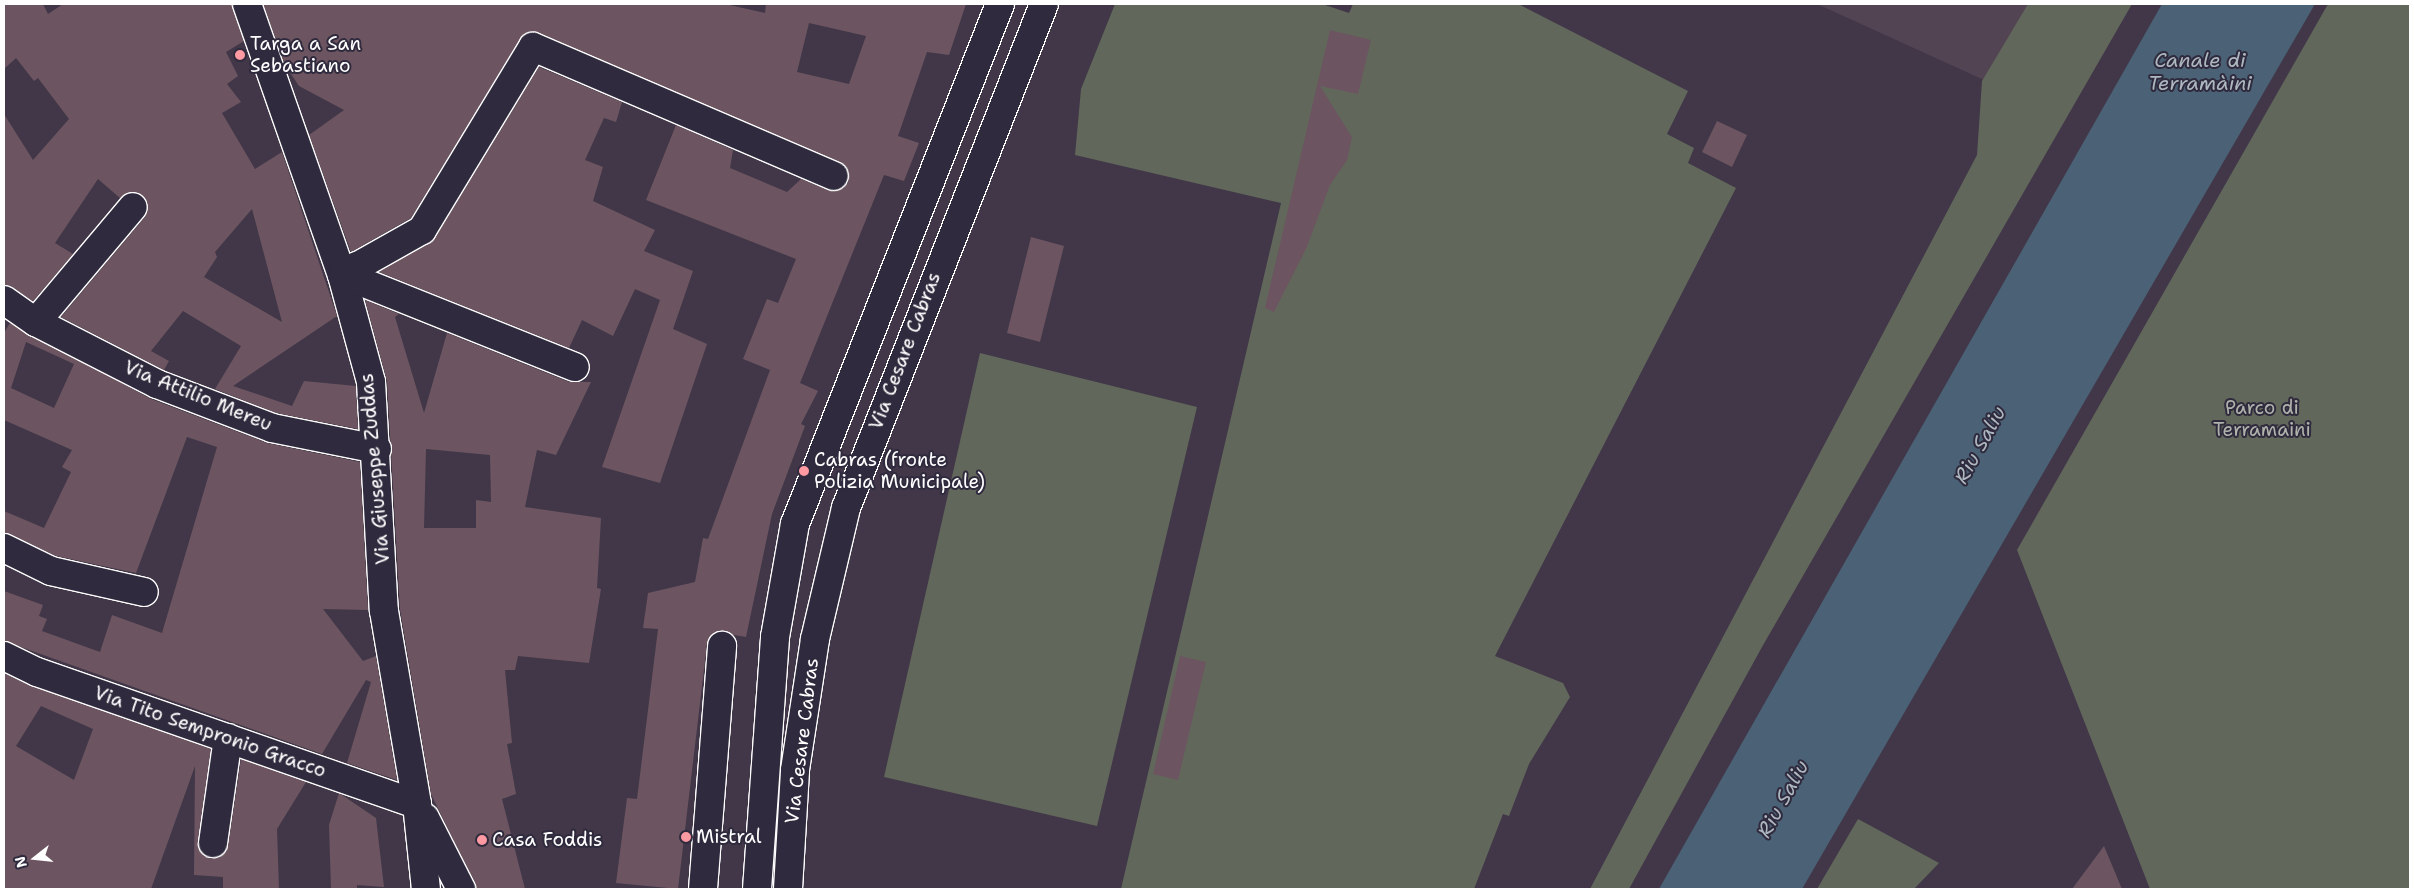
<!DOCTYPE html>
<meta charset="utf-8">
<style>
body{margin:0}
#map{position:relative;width:2414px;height:893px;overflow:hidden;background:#413748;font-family:"Shantell Sans",sans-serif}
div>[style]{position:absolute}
.built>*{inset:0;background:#524453}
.green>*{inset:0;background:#61675a}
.water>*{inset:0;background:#4b6276}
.building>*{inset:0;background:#6c5560}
.roads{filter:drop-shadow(1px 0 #fff) drop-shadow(-1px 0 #fff) drop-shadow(0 1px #fff) drop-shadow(0 -1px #fff)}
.minor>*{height:28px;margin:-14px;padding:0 14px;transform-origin:14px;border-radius:14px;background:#2f2a3d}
.major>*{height:28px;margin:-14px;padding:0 14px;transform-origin:14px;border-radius:14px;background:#2f2a3d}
.dots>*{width:14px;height:14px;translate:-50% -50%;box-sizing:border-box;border:2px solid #2f2a3d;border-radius:50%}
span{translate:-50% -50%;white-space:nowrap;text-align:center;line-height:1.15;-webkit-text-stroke:4px #2f2a3d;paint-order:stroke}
.poi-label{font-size:19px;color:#fff}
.left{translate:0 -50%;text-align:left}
.street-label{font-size:19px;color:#fff}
.park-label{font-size:19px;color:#b0b3ac}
.water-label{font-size:20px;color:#aeb8c1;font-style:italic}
.frame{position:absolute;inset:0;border:5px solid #fff;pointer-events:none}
.north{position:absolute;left:10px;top:833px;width:50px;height:50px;-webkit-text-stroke:4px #2f2a3d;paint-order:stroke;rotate:254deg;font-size:14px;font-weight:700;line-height:20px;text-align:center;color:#fff}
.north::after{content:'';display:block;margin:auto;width:18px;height:22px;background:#fff;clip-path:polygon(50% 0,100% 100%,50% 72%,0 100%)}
</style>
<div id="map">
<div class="built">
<div style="clip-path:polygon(1817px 4px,2031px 4px,1984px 80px)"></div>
</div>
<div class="green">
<div style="clip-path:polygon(1115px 4px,1322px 4px,1349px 13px,1353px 4px,1518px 4px,1688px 91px,1667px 134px,1694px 148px,1688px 163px,1736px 188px,1495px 656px,1563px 683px,1570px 697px,1529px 764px,1509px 816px,1503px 814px,1474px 889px,1121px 889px,1281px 203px,1075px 155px,1081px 89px)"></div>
<div style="clip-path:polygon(2028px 4px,2132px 4px,1762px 647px,1629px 889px,1590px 889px,1977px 155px,1982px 81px)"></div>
<div style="clip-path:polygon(2328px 4px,2410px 4px,2410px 889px,2150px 889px,2017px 550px)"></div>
<div style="clip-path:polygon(980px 353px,1197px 407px,1097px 826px,884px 777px)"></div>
<div style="clip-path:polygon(1858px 819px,1871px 826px,1939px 863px,1914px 889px,1817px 889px)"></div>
</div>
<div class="water">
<div style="clip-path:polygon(2162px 4px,2315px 4px,1802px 889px,1659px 889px)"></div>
</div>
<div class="building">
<div style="clip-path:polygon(evenodd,4px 4px,43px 4px,48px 14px,63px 4px,232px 4px,244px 41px,226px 52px,238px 76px,227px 84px,241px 102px,222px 113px,255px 169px,282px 152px,337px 316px,233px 386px,292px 406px,304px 381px,356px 386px,358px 429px,276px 413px,215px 389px,241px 346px,183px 311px,151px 351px,169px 361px,164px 370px,61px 317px,145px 217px,147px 201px,136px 192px,120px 198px,98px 179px,55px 243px,73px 254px,33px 301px,4px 285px,4px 114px,33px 160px,69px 119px,38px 78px,34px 81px,16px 58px,4px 69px,4px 4px,252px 209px,282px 322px,204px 277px,217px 257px,215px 252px,252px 209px)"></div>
<div style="clip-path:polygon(evenodd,263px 4px,725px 4px,765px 13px,766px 4px,966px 4px,949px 55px,927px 52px,898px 136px,919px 143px,904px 181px,884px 175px,800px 383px,818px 391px,801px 424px,805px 426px,772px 514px,746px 637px,716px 632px,707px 644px,678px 889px,616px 883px,627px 798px,637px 799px,658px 629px,643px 628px,648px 593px,695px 582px,703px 538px,708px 539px,770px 370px,743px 359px,767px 299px,778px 303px,796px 259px,646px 200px,676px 125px,733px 150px,730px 168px,787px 192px,801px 179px,828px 190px,843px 189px,848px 182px,847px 167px,531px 32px,520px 39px,411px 218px,351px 252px,309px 135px,344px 110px,299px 86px,285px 65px,263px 4px,809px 23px,866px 36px,849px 84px,797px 72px,809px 23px)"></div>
<div style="clip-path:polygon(1330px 30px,1371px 40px,1358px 94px,1320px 86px,1352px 137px,1347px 160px,1330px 185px,1306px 249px,1274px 312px,1265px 308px)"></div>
<div style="clip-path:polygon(539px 67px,622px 102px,616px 122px,604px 118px,585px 160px,603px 167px,593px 201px,655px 230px,644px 251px,693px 271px,673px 329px,707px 344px,660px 483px,602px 467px,660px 300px,635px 289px,613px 336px,582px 320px,569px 348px,379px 272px,435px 238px)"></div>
<div style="clip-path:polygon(1717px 121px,1747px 135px,1732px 167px,1702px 152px)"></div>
<div style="clip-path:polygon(1031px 237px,1064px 246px,1040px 342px,1007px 333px)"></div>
<div style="clip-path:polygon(evenodd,365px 300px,399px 314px,395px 317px,424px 413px,447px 333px,569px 382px,591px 382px,556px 455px,537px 450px,525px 507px,601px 518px,597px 588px,601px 589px,589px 663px,518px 656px,515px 670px,505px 670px,512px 743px,507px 744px,516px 794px,502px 799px,525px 889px,477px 889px,431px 794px,400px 609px,387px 381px,365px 300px,426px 449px,490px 455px,491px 502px,476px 500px,476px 528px,424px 528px,426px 449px)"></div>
<div style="clip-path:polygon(evenodd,10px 323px,151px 399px,267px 443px,360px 462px,368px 610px,323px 609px,363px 661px,376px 656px,397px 780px,347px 763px,371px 682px,366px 680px,322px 754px,4px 641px,4px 591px,43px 605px,39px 616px,47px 619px,42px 631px,100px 652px,112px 615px,162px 633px,217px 447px,187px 437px,136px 573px,56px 556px,4px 533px,4px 511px,44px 528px,71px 472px,62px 467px,72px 450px,4px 420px,4px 333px,10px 323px,26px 342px,74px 364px,54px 408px,11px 388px,26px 342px)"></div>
<div style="clip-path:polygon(1180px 656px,1206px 662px,1178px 780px,1153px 774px)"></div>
<div style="clip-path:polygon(evenodd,4px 673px,211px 749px,198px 841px,199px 849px,210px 858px,219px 857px,228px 846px,241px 759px,306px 782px,277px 829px,279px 889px,223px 889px,223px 877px,194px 875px,195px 766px,151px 889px,4px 889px,4px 673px,41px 706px,93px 729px,74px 780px,16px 746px,41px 706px)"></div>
<div style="clip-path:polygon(339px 793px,376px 818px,384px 887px,357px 885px,357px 889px,331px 889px,329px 825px)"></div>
<div style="clip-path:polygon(2104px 846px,2122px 889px,2072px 889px)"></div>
</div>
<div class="roads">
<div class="minor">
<div style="left:247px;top:4px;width:287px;rotate:70.7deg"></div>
<div style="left:342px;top:275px;width:111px;rotate:74.8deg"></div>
<div style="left:371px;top:382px;width:229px;rotate:86.8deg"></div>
<div style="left:384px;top:611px;width:196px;rotate:80.3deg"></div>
<div style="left:417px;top:804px;width:85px;rotate:84deg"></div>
<div style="left:357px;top:266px;width:17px;rotate:73deg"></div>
<div style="left:362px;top:282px;width:229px;rotate:21.8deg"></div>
<div style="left:342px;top:275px;width:92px;rotate:-29.4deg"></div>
<div style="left:422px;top:230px;width:214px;rotate:-58.8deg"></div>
<div style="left:533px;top:47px;width:327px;rotate:23.2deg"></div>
<div style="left:4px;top:300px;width:39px;rotate:35deg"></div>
<div style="left:36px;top:322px;width:136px;rotate:27.1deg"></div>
<div style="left:157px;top:384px;width:123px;rotate:20.9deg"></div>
<div style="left:272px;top:428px;width:107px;rotate:11.3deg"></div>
<div style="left:36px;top:322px;width:150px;rotate:-49.9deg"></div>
<div style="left:4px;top:548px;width:52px;rotate:26.1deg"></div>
<div style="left:51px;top:571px;width:95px;rotate:12.7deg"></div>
<div style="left:4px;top:656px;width:37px;rotate:26deg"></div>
<div style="left:37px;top:672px;width:402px;rotate:19.2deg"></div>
<div style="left:425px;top:818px;width:80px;rotate:63.1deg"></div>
<div style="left:213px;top:843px;width:106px;rotate:-81.9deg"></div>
<div style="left:703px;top:889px;width:244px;rotate:-85.5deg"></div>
</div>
<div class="major">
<div style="left:757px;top:889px;width:253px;rotate:-85.9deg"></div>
<div style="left:775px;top:637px;width:115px;rotate:-80deg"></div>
<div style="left:795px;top:524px;width:559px;rotate:-68.48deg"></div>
<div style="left:788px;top:889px;width:119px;rotate:-86.6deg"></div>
<div style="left:795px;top:770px;width:133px;rotate:-81.3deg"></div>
<div style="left:815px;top:639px;width:135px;rotate:-76.7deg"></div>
<div style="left:846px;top:508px;width:541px;rotate:-68.55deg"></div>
</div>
</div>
<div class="dots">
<div style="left:240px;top:55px;background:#ff9aa2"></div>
<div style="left:804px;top:471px;background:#ff9aa2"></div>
<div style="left:686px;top:837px;background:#ff9aa2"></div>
<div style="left:482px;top:840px;background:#ff9aa2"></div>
</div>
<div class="poi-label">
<span class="left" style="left:250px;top:55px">Targa a San<br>Sebastiano</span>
<span class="left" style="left:814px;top:471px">Cabras (fronte<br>Polizia Municipale)</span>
<span class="left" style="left:696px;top:837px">Mistral</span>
<span class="left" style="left:492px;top:840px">Casa Foddis</span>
</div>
<div class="street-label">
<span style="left:905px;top:351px;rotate:-69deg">Via Cesare Cabras</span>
<span style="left:198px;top:396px;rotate:22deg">Via Attilio Mereu</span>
<span style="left:375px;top:469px;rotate:-95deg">Via Giuseppe Zuddas</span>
<span style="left:210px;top:732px;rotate:19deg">Via Tito Sempronio Gracco</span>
<span style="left:802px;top:741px;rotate:-83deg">Via Cesare Cabras</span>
</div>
<div class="park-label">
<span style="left:2262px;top:419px">Parco di<br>Terramaini</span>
</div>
<div class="water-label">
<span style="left:2200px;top:72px">Canale di<br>Terramàini</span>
<span style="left:1980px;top:445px;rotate:-61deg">Riu Saliu</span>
<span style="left:1783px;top:799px;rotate:-61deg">Riu Saliu</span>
</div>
<div class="frame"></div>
<div class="north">N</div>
</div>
